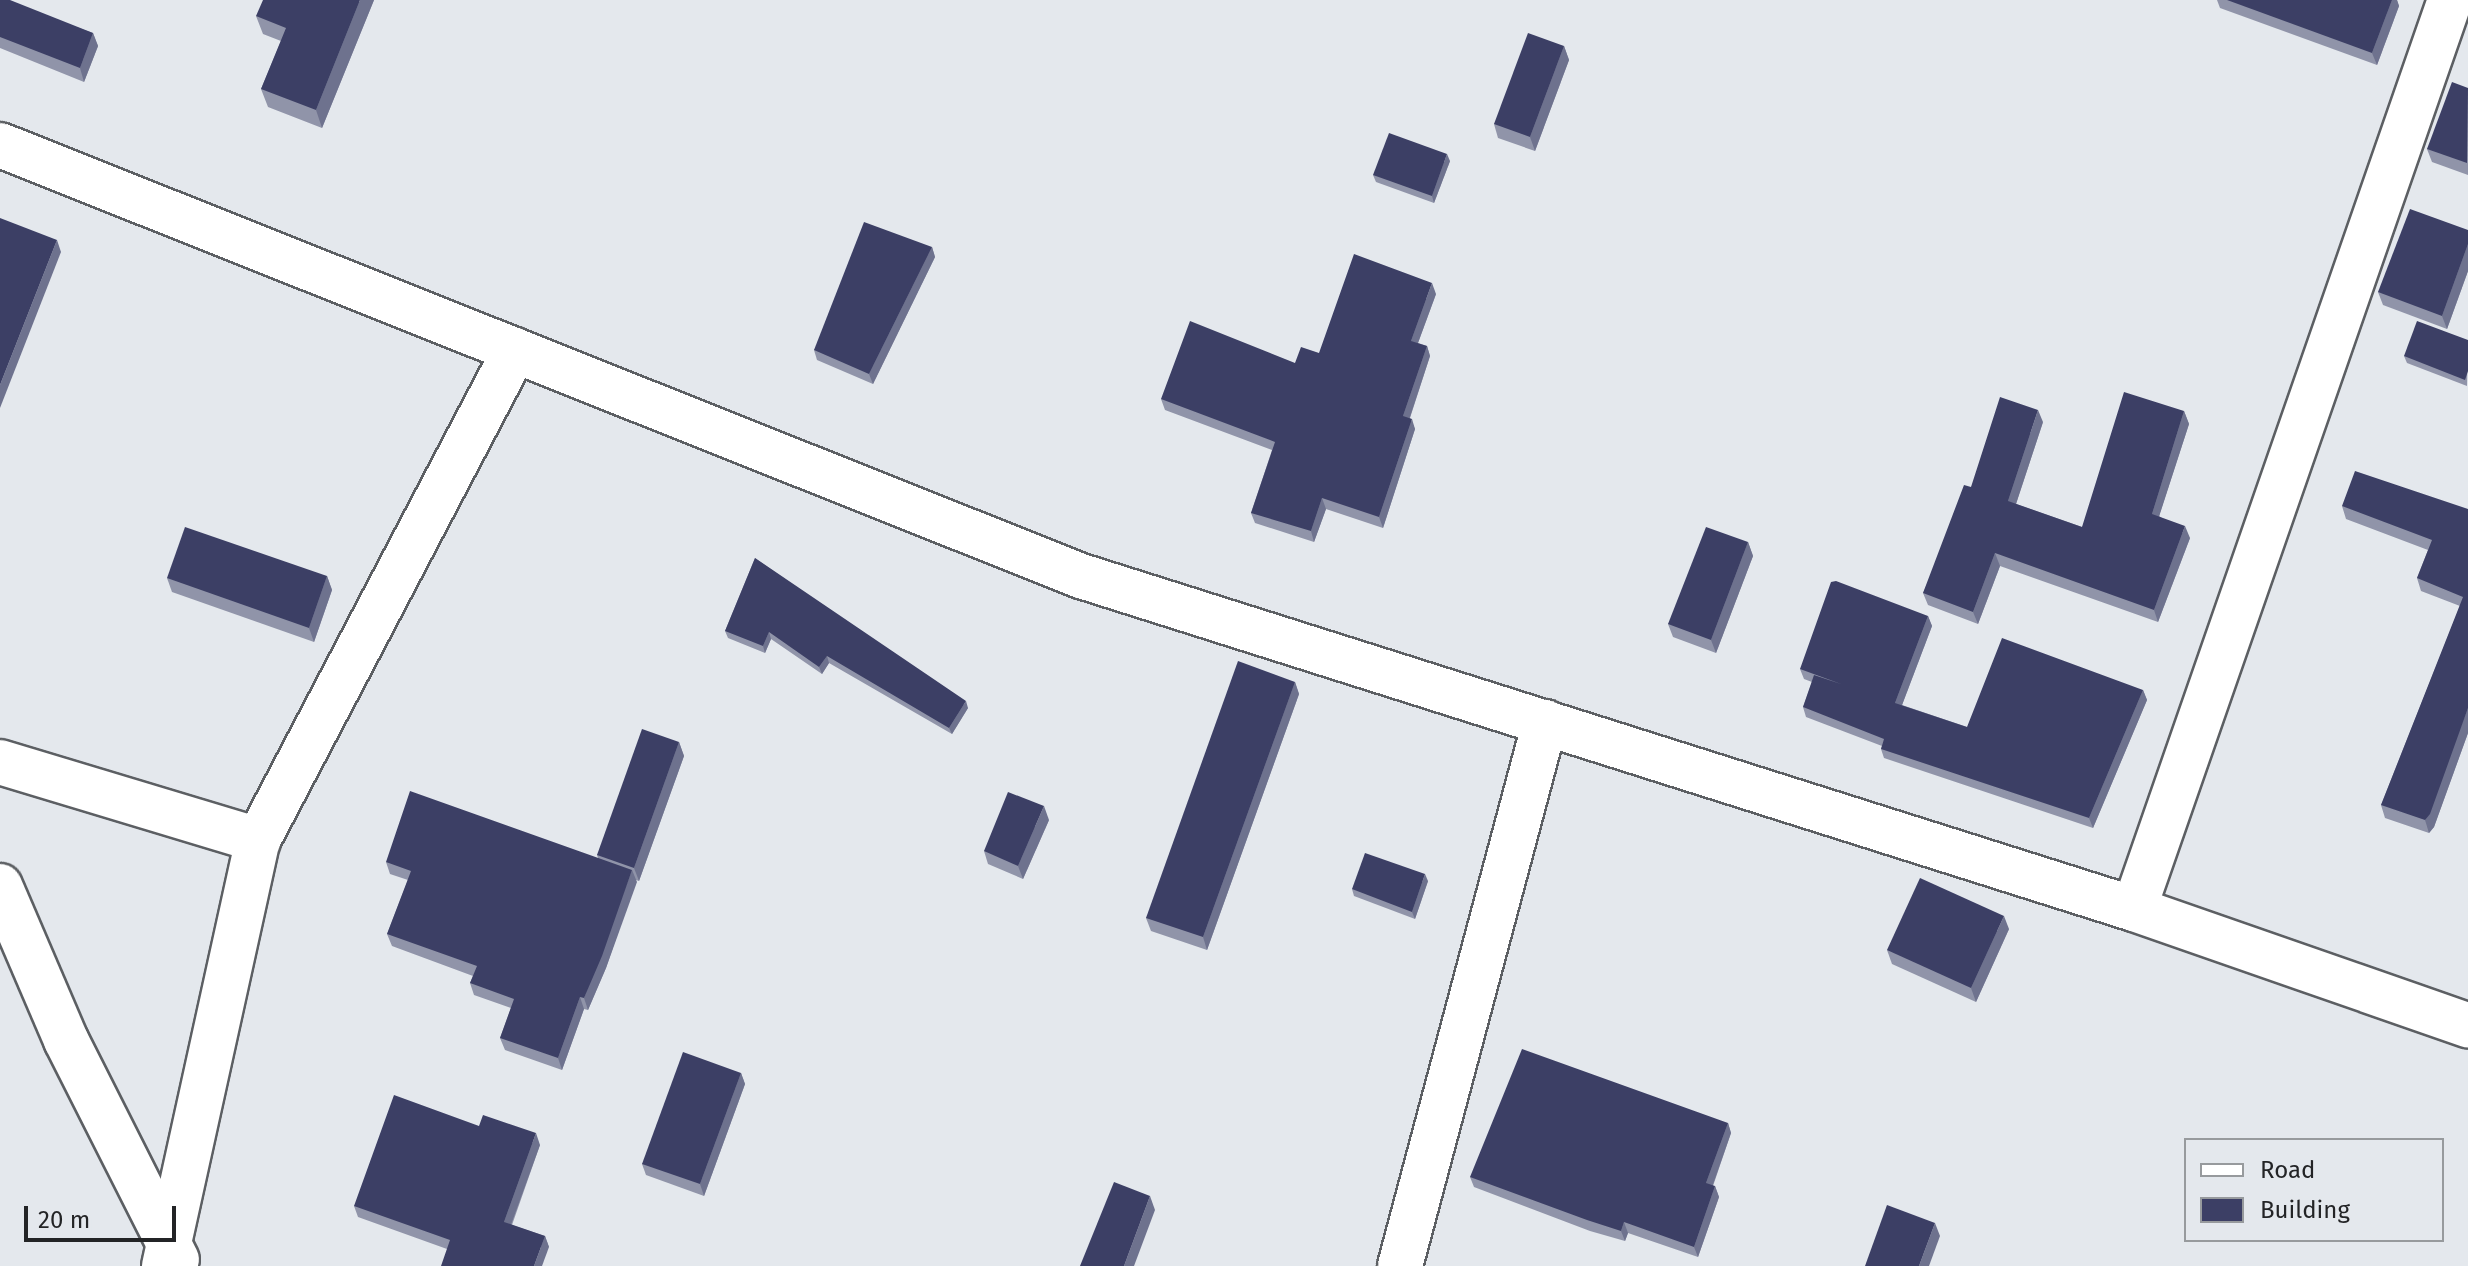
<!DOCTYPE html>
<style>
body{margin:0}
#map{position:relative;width:2468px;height:1266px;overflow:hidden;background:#e4e8ed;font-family:"Fira Sans",sans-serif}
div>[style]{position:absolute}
.roads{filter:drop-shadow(2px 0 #5c5f63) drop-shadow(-2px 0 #5c5f63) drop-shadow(0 2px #5c5f63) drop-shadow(0 -2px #5c5f63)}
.minor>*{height:44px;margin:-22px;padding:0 22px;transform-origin:22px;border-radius:22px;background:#fff}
.wall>*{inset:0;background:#9094a9}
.shaded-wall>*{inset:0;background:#6e728e}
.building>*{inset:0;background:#3c3f65}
span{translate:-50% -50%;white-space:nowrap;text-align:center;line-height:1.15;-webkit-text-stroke:8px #e4e8ed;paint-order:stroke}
.legend{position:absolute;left:2184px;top:1138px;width:260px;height:104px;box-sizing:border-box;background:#e4e8ed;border:2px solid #979a9d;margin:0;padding:10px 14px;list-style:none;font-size:24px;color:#232426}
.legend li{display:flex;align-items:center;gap:16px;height:40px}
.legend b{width:40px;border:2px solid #979a9d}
.scale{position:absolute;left:24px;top:1206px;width:152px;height:36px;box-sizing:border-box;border:4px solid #232426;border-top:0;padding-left:10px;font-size:24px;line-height:28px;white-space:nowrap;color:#232426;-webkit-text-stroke:6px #e4e8ed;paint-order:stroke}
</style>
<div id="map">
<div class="roads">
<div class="minor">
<div style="left:0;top:145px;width:1164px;rotate:21.74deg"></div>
<div style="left:1081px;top:576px;width:1104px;rotate:17.55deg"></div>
<div style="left:2134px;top:909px;width:354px;rotate:19.2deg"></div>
<div style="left:0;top:762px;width:270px;rotate:16.8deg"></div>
<div style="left:0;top:886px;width:168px;rotate:66.8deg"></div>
<div style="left:66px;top:1040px;width:246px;rotate:63.2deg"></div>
<div style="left:2134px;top:909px;width:962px;rotate:-70.83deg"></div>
<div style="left:164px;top:1266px;width:436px;rotate:-77.6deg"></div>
<div style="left:258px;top:840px;width:553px;rotate:-62.32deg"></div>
<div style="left:1400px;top:1266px;width:563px;rotate:-75.08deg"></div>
</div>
</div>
<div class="wall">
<div style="clip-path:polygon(0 0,93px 33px,98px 46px,84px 82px,0 48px)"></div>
<div style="clip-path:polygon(374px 0,322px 128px,268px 107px,261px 89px,281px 41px,263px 34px,256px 16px)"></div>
<div style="clip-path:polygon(2217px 0,2397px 0,2399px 6px,2377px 65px,2220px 8px)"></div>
<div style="clip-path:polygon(1564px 46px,1569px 60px,1535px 151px,1498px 138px,1494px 124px)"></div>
<div style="clip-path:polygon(2468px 88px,2468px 175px,2432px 162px,2427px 149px)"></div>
<div style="clip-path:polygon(1450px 161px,1434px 203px,1376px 182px,1373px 175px)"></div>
<div style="clip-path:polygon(2468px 230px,2468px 271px,2447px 329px,2383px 305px,2378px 292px)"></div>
<div style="clip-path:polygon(932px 247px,935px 257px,873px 384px,817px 360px,814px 350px)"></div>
<div style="clip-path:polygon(1436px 294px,1418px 343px,1427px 346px,1430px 356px,1410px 418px,1415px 429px,1383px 528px,1326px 509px,1314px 542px,1255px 523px,1251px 513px,1272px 450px,1165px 410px,1161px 399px,1295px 363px,1319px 353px)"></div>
<div style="clip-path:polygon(2468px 340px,2467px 386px,2407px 363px,2404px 356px)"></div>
<div style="clip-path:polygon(2184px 411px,2189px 424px,2159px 516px,2190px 538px,2158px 622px,2000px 566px,1978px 624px,1928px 605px,1923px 593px,1971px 487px,2043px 422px,2016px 504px,2082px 527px)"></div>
<div style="clip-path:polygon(2342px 506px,2468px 509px,2468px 733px,2434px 827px,2429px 833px,2385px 818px,2381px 805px,2460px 606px,2421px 591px,2417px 578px,2428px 550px,2346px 519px)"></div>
<div style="clip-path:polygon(1748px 542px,1753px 556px,1716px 653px,1673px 637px,1668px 624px)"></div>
<div style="clip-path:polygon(755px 558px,968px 708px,952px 734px,829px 663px,822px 674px,771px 639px,765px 653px,728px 638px,725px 631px)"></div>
<div style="clip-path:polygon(327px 576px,332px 590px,314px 642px,172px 592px,167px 578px)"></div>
<div style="clip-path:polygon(1928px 616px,1932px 626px,1902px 705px,1967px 727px,2143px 690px,2147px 700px,2093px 828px,1884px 758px,1881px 749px,1882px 746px,1806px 717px,1803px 707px,1812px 682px,1804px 679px,1800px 669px)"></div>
<div style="clip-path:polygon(1295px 682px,1299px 694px,1207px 950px,1151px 931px,1146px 918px)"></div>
<div style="clip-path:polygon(679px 742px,684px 756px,639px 881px,636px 880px,606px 968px,588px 1010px,584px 1009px,562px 1070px,505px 1050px,500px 1038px,511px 1008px,474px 995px,470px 983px,473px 976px,392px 946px,387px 934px,408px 880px,390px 874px,386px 862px,598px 858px,597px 855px)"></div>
<div style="clip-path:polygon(1049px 820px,1023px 879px,988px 864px,984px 851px)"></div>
<div style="clip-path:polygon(1428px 881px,1415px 919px,1354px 896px,1352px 889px)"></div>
<div style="clip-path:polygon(2009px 929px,1976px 1002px,1892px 964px,1887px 950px)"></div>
<div style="clip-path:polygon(741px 1073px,745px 1084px,704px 1196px,646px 1175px,642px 1164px)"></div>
<div style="clip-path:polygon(1728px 1123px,1731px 1133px,1713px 1186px,1715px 1186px,1719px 1197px,1698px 1257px,1628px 1233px,1625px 1241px,1590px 1231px,1474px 1187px,1470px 1177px)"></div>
<div style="clip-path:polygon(479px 1126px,540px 1145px,512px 1225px,545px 1236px,549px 1247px,447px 1249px,358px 1217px,354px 1206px)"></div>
</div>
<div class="shaded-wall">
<div style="clip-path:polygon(360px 0,374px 0,322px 128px,316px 110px)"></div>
<div style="clip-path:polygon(2392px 0,2397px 0,2399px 6px,2377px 65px,2372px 53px)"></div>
<div style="clip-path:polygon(93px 33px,98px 46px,84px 82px,80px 68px)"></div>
<div style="clip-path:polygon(1564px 46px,1569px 60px,1535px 151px,1530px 137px)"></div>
<div style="clip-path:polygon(1447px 154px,1450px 161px,1434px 203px,1432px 196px)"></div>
<div style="clip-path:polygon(57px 240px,61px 252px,0 408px,0 385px)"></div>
<div style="clip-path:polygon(2468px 244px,2468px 271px,2447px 329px,2442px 316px)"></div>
<div style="clip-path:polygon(932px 247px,935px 257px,873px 384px,869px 374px)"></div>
<div style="clip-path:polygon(1432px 283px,1436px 294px,1415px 351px,1411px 341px)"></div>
<div style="clip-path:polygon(1427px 346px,1430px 356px,1407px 426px,1403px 416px)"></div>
<div style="clip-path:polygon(2038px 410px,2043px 422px,2013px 513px,2008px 501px)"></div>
<div style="clip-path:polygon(2184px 411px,2189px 424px,2156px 526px,2152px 514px)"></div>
<div style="clip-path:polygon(1412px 419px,1415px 429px,1383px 528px,1379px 517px)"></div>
<div style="clip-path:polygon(1322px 498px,1326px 509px,1314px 542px,1311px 531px)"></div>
<div style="clip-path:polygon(2185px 526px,2190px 538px,2158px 622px,2154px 610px)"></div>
<div style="clip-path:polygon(1748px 542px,1753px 556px,1716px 653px,1711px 640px)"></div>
<div style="clip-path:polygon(1995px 553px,2000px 566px,1978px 624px,1973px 612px)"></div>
<div style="clip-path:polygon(327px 576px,332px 590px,314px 642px,309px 628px)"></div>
<div style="clip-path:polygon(1928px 616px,1932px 626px,1899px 713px,1895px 703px)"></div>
<div style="clip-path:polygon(769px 632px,771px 639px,765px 653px,763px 646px)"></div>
<div style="clip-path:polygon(827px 656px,829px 663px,822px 674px,819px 667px)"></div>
<div style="clip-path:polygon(1295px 682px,1299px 694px,1207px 950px,1203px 937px)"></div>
<div style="clip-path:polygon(2143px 690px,2147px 700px,2093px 828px,2089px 818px)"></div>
<div style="clip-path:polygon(966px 701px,968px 708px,952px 734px,949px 728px)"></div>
<div style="clip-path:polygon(2468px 708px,2468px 733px,2434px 827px,2429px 833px,2425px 820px)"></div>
<div style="clip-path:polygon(679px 742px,684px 756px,639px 881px,634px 868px)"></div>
<div style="clip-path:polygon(1044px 806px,1049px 820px,1023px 879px,1018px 866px)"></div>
<div style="clip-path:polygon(632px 870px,637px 882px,606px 968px,588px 1010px,584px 998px)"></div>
<div style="clip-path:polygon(1425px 874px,1428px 881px,1415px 919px,1412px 912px)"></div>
<div style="clip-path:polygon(2004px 916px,2009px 929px,1976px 1002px,1971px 988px)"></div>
<div style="clip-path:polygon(580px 997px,584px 1009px,562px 1070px,558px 1058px)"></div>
<div style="clip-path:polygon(741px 1073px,745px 1084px,704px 1196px,700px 1184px)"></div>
<div style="clip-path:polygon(1728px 1123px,1731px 1133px,1710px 1193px,1706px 1183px)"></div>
<div style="clip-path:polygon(536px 1133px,540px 1145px,508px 1233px,504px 1222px)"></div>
<div style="clip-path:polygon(1715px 1186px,1719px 1197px,1698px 1257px,1694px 1247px)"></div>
<div style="clip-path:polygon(1150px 1196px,1155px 1210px,1134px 1266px,1124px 1266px)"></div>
<div style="clip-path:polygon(1624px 1222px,1628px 1233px,1625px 1241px,1621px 1231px)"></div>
<div style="clip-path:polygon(1935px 1223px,1940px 1236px,1929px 1266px,1919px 1266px)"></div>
<div style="clip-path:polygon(545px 1236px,549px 1247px,542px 1266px,534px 1266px)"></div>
</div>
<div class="building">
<div style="clip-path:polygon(0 0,10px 0,93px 33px,80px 68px,0 37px)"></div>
<div style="clip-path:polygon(263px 0,360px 0,316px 110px,261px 89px,286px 28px,256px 16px)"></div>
<div style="clip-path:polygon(2227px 0,2392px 0,2372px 53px)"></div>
<div style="clip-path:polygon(1528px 33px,1564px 46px,1530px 137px,1494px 124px)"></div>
<div style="clip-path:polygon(2452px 82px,2468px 88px,2467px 163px,2427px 149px)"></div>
<div style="clip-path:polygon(1389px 133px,1447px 154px,1432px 196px,1373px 175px)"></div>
<div style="clip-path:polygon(2410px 209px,2468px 230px,2468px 244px,2442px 316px,2378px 292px)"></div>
<div style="clip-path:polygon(0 218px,57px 240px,0 385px)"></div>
<div style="clip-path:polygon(864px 222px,932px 247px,869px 374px,814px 350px)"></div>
<div style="clip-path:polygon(1354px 254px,1432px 283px,1411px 341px,1427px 346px,1403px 416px,1412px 419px,1379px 517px,1322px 498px,1311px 531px,1251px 513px,1275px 442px,1161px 399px,1190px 321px,1295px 363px,1301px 347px,1319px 353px)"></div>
<div style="clip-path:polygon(2417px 321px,2468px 340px,2468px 371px,2465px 380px,2404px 356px)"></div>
<div style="clip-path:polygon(2124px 392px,2184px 411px,2152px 514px,2185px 526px,2154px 610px,1995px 553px,1973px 612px,1923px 593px,1964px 485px,1971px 487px,2000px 397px,2038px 410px,2008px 501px,2082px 527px)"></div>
<div style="clip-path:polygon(2355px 471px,2468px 509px,2468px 708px,2430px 814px,2425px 820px,2381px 805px,2463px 597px,2417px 578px,2432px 540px,2342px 506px)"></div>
<div style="clip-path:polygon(185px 527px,327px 576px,309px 628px,167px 578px)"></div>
<div style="clip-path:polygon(1706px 527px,1748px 542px,1711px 640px,1668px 624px)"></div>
<div style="clip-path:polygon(755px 558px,966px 701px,949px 728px,827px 656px,819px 667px,769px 632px,763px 646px,725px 631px)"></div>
<div style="clip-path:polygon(1836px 581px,1928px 616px,1895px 703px,1967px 727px,2002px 638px,2143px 690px,2089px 818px,1881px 749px,1884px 739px,1803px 707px,1814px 675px,1841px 684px,1800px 669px,1831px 582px)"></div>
<div style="clip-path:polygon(1238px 661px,1295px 682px,1203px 937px,1146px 918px)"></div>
<div style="clip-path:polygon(642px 729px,679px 742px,634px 868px,597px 855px)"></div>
<div style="clip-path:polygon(410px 791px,632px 870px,602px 956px,584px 998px,580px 997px,558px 1058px,500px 1038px,514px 999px,470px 983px,477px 966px,387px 934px,411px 871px,386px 862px)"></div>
<div style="clip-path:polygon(1008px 792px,1044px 806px,1018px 866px,984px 851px)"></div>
<div style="clip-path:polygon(1365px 853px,1425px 874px,1412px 912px,1352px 889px)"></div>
<div style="clip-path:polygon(1920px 878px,2004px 916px,1971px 988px,1887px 950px)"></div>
<div style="clip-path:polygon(1522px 1049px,1728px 1123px,1706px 1183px,1715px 1186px,1694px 1247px,1624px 1222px,1621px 1231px,1587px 1220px,1470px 1177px)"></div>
<div style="clip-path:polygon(683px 1052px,741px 1073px,700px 1184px,642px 1164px)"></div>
<div style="clip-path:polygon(394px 1095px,479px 1126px,483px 1115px,536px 1133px,504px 1222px,545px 1236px,534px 1266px,441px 1266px,450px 1240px,354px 1206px)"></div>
<div style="clip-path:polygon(1114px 1182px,1150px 1196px,1124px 1266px,1080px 1266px)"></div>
<div style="clip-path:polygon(1887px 1205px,1935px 1223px,1919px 1266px,1865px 1266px)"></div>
</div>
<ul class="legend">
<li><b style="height:10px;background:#fff"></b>Road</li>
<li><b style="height:22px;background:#3c3f65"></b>Building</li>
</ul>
<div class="scale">20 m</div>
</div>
